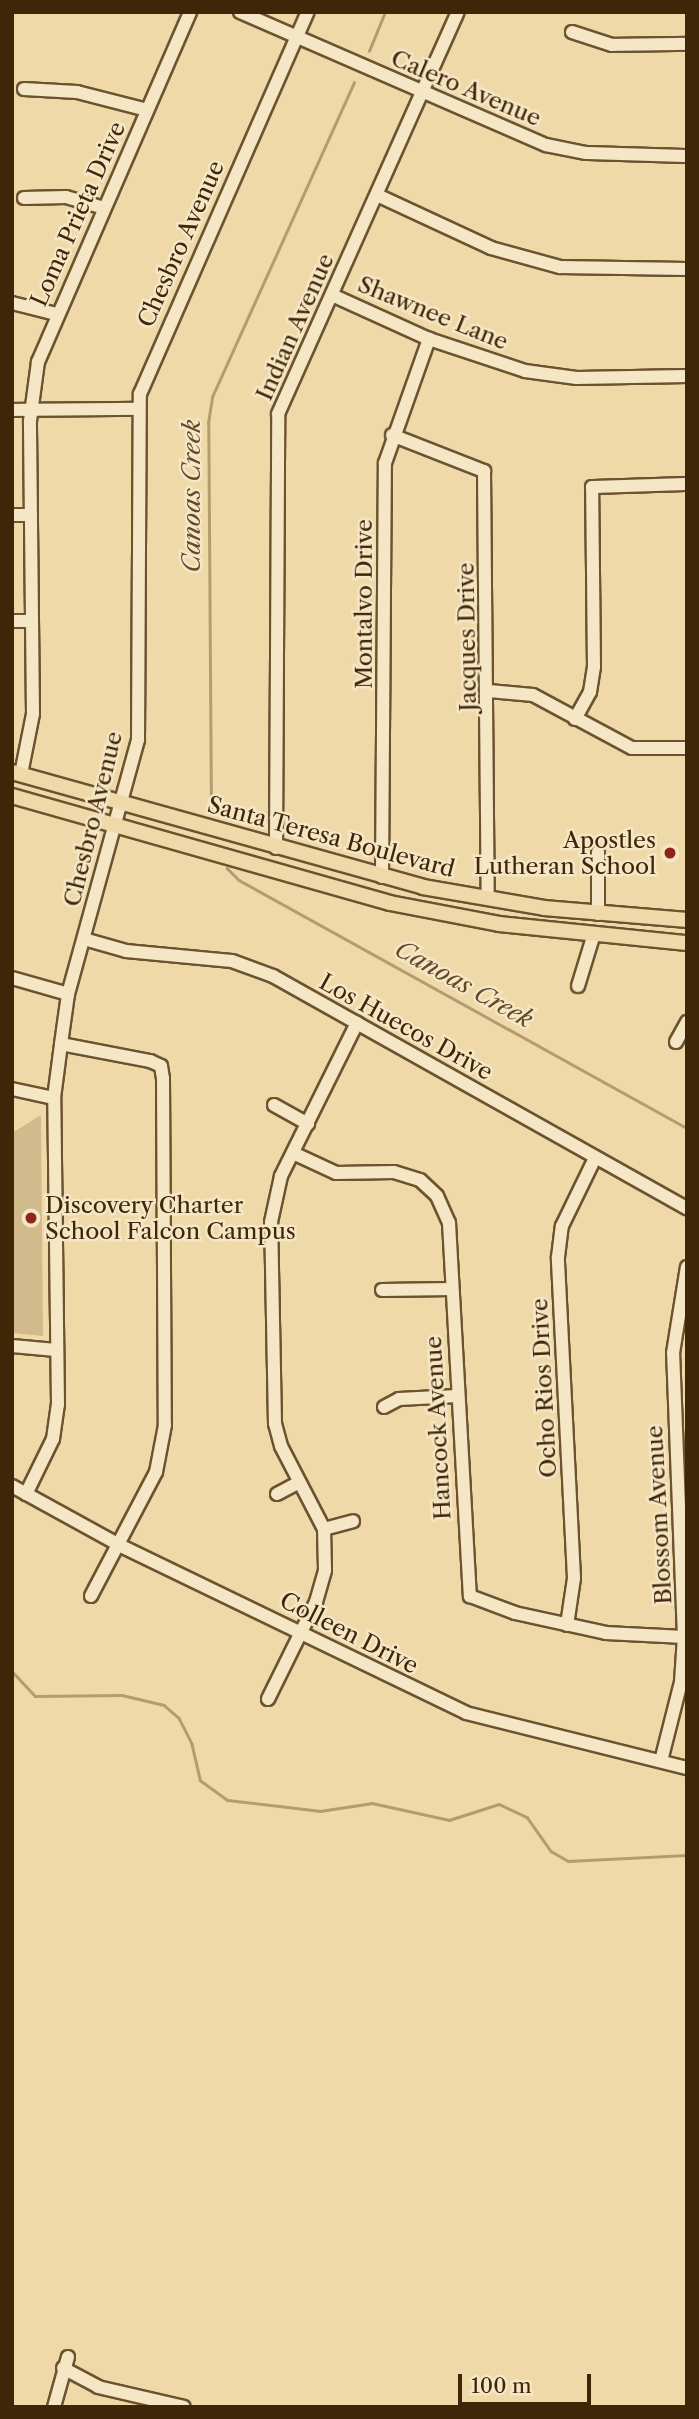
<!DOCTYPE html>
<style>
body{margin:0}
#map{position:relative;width:699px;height:2419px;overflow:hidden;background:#efd9a8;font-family:"Libre Caslon Text",serif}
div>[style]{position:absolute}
.green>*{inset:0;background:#d1bb8d}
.stream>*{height:2.5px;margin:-1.25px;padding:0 1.25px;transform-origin:1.25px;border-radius:1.25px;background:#b49c72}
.roads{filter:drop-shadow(2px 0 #6c5330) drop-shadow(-2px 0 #6c5330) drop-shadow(0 2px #6c5330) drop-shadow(0 -2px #6c5330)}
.minor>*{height:12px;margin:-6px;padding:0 6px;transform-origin:6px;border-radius:6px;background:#f5e6c6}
.major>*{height:14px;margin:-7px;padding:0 7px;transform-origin:7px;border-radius:7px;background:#efd9a8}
.dots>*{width:19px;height:19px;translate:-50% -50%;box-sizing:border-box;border:4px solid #f5e6c6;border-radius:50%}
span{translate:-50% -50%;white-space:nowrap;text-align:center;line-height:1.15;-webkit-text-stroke:5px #f5e6c6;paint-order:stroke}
.street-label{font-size:23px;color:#402608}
.poi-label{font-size:23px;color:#402608}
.right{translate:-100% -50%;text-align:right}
.left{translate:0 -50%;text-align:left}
.water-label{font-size:24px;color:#634928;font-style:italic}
.frame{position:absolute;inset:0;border:14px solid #402608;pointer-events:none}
.scale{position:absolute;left:458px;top:2374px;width:133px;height:32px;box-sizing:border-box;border:4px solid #402608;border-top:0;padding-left:9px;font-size:21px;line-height:24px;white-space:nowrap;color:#402608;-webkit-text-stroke:5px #f5e6c6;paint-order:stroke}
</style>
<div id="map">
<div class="green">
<div style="clip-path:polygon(41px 1115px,43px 1336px,12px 1333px,12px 1133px)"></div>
</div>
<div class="stream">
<div style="left:369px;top:51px;width:42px;rotate:-67.7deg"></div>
<div style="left:211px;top:814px;width:391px;rotate:-90.4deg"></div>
<div style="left:208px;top:423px;width:26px;rotate:-81deg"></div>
<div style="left:212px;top:397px;width:345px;rotate:-65.7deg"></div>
<div style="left:227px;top:868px;width:17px;rotate:45deg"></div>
<div style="left:239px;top:880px;width:512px;rotate:28.97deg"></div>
<div style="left:12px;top:1671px;width:34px;rotate:47deg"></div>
<div style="left:35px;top:1696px;width:87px;rotate:-0.7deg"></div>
<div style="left:122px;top:1695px;width:43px;rotate:13.4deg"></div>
<div style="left:164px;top:1705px;width:20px;rotate:41deg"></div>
<div style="left:179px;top:1718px;width:29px;rotate:63deg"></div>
<div style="left:192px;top:1744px;width:37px;rotate:77deg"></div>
<div style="left:200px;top:1780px;width:34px;rotate:36deg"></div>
<div style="left:228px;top:1800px;width:93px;rotate:6.8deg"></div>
<div style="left:320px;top:1811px;width:53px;rotate:-8.7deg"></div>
<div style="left:372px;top:1803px;width:79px;rotate:12.4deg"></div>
<div style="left:449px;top:1820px;width:52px;rotate:-17.7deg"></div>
<div style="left:499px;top:1804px;width:31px;rotate:25deg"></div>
<div style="left:527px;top:1817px;width:42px;rotate:54.8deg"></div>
<div style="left:551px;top:1851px;width:20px;rotate:30deg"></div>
<div style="left:568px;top:1861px;width:119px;rotate:-2.9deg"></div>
</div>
<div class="roads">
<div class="minor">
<div style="left:240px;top:12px;width:334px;rotate:23.5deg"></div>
<div style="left:546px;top:145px;width:41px;rotate:11.3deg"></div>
<div style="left:586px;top:153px;width:101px;rotate:1.7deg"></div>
<div style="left:572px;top:32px;width:42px;rotate:18deg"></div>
<div style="left:612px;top:45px;width:75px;rotate:-0.8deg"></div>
<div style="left:24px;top:89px;width:53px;rotate:3.2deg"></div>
<div style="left:77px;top:92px;width:72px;rotate:14.4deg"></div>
<div style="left:377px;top:195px;width:126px;rotate:24.9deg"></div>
<div style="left:491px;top:248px;width:72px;rotate:15.4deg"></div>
<div style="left:560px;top:267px;width:127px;rotate:0.9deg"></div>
<div style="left:24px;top:198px;width:42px;rotate:-1.4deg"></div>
<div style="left:66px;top:197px;width:37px;rotate:16deg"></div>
<div style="left:332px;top:295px;width:107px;rotate:24.4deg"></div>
<div style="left:429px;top:339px;width:101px;rotate:18.4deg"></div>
<div style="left:525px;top:371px;width:52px;rotate:7.7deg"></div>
<div style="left:577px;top:378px;width:110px;rotate:-1deg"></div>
<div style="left:12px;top:303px;width:45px;rotate:14deg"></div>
<div style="left:12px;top:410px;width:126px;rotate:-0.5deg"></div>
<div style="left:392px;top:435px;width:99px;rotate:21.4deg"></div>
<div style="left:484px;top:471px;width:428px;rotate:89.5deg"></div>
<div style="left:12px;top:515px;width:19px"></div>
<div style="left:12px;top:621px;width:20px"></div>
<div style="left:489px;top:691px;width:44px;rotate:5.2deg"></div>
<div style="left:533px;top:695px;width:112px;rotate:28.2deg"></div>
<div style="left:632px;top:748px;width:55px"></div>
<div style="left:575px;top:719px;width:31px;rotate:-61deg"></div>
<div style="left:590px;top:692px;width:25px;rotate:-81deg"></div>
<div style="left:594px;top:667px;width:180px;rotate:-90.6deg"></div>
<div style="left:592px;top:487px;width:95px;rotate:-1.8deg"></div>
<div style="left:21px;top:774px;width:61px;rotate:-78.7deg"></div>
<div style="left:33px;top:714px;width:293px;rotate:-90.6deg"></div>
<div style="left:30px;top:421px;width:60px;rotate:-82.3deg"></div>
<div style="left:38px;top:362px;width:382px;rotate:-66.5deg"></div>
<div style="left:276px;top:848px;width:434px;rotate:-89.7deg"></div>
<div style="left:278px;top:414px;width:440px;rotate:-65.9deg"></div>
<div style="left:382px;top:877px;width:414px;rotate:-89.6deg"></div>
<div style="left:385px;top:463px;width:132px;rotate:-70.5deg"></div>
<div style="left:598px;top:914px;width:62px;rotate:-90deg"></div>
<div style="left:84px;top:939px;width:44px;rotate:15.9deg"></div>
<div style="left:126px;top:951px;width:106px;rotate:5.4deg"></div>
<div style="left:232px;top:961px;width:44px;rotate:20.1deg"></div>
<div style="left:273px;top:976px;width:475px;rotate:29.3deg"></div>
<div style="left:12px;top:978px;width:58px;rotate:15.9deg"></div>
<div style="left:578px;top:986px;width:51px;rotate:-73deg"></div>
<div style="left:676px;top:1042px;width:23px;rotate:-61deg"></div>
<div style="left:61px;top:1044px;width:91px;rotate:10.8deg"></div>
<div style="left:150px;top:1061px;width:12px;rotate:24deg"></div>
<div style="left:161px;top:1066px;width:12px;rotate:81deg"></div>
<div style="left:163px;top:1078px;width:347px;rotate:89.7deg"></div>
<div style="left:165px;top:1425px;width:48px;rotate:100.8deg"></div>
<div style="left:156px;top:1472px;width:140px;rotate:117.7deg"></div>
<div style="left:12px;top:1089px;width:43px;rotate:12.1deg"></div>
<div style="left:274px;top:1105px;width:39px;rotate:29deg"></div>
<div style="left:293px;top:1153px;width:47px;rotate:24.9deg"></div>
<div style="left:336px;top:1173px;width:58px;rotate:-1deg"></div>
<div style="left:394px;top:1172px;width:27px;rotate:17deg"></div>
<div style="left:420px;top:1180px;width:23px;rotate:43deg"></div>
<div style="left:437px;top:1196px;width:30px;rotate:66deg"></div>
<div style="left:449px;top:1223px;width:374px;rotate:86.8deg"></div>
<div style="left:470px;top:1596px;width:48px;rotate:20.7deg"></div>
<div style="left:515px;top:1613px;width:93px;rotate:12.4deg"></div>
<div style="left:606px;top:1633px;width:78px;rotate:2.9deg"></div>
<div style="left:382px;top:1290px;width:70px;rotate:-0.8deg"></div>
<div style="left:12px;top:1346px;width:44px;rotate:5.2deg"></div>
<div style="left:384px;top:1407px;width:17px;rotate:-28deg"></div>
<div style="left:399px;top:1399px;width:58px;rotate:-3deg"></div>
<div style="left:12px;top:1486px;width:124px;rotate:28.8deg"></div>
<div style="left:121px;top:1546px;width:383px;rotate:25.8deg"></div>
<div style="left:466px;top:1713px;width:228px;rotate:14deg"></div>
<div style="left:26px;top:1494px;width:61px;rotate:-63.9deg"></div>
<div style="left:53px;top:1439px;width:34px;rotate:-82deg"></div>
<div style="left:58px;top:1405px;width:307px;rotate:-90.7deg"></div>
<div style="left:54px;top:1098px;width:54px;rotate:-82.6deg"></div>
<div style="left:61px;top:1044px;width:50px;rotate:-82deg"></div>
<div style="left:68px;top:994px;width:263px;rotate:-74.6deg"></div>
<div style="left:138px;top:740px;width:346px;rotate:-89.7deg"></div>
<div style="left:140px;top:394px;width:417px;rotate:-66.3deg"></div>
<div style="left:277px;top:1494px;width:24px;rotate:-28deg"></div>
<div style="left:324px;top:1529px;width:30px;rotate:-15deg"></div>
<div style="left:567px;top:1625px;width:48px;rotate:-81.5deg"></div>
<div style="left:574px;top:1578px;width:321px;rotate:-92.9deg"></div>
<div style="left:558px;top:1257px;width:31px;rotate:-83deg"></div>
<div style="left:562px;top:1226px;width:76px;rotate:-64.1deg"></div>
<div style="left:268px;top:1699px;width:108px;rotate:-63.7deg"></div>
<div style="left:316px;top:1602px;width:33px;rotate:-74deg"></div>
<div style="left:325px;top:1570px;width:41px;rotate:-91.4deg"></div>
<div style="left:324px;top:1529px;width:93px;rotate:-117.4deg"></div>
<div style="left:281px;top:1446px;width:23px;rotate:-105deg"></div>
<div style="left:275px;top:1424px;width:202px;rotate:-91.1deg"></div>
<div style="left:271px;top:1222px;width:47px;rotate:-77.7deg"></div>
<div style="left:281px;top:1176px;width:171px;rotate:-63.6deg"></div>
<div style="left:661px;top:1761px;width:81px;rotate:-75.8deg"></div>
<div style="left:681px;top:1682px;width:45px;rotate:-86.2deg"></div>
<div style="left:684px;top:1637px;width:284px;rotate:-92.2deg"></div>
<div style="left:673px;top:1353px;width:87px;rotate:-80.8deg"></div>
<div style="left:63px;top:2368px;width:40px;rotate:28deg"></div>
<div style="left:98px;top:2387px;width:88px;rotate:13.1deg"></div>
<div style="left:54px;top:2407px;width:52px;rotate:-74.4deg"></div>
</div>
<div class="major">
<div style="left:12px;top:772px;width:427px;rotate:15.6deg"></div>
<div style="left:423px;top:887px;width:123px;rotate:9.8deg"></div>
<div style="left:544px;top:908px;width:144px;rotate:4.8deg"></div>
<div style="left:12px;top:796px;width:393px;rotate:15.8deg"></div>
<div style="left:390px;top:903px;width:111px;rotate:10.9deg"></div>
<div style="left:499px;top:924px;width:189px;rotate:5.8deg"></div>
</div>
</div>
<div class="dots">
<div style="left:670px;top:853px;background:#8f2418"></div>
<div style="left:31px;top:1218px;background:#8f2418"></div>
</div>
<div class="street-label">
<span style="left:466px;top:88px;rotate:23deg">Calero Avenue</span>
<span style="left:78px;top:214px;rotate:-66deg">Loma Prieta Drive</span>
<span style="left:181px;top:244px;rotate:-66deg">Chesbro Avenue</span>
<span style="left:433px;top:313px;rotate:22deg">Shawnee Lane</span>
<span style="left:295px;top:327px;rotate:-66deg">Indian Avenue</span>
<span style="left:364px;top:604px;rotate:-90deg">Montalvo Drive</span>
<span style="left:467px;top:637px;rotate:-91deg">Jacques Drive</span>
<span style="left:93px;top:819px;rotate:-76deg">Chesbro Avenue</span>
<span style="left:331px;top:837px;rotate:15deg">Santa Teresa Boulevard</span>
<span style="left:406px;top:1027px;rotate:29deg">Los Huecos Drive</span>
<span style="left:544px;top:1388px;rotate:-93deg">Ocho Rios Drive</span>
<span style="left:438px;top:1428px;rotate:-93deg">Hancock Avenue</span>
<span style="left:659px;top:1515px;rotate:-93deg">Blossom Avenue</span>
<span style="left:349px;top:1633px;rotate:27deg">Colleen Drive</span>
</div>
<div class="poi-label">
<span class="right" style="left:656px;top:853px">Apostles<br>Lutheran School</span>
<span class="left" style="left:45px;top:1218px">Discovery Charter<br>School Falcon Campus</span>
</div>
<div class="water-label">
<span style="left:192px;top:496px;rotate:-90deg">Canoas Creek</span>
<span style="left:464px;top:984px;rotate:29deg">Canoas Creek</span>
</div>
<div class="frame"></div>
<div class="scale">100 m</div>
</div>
